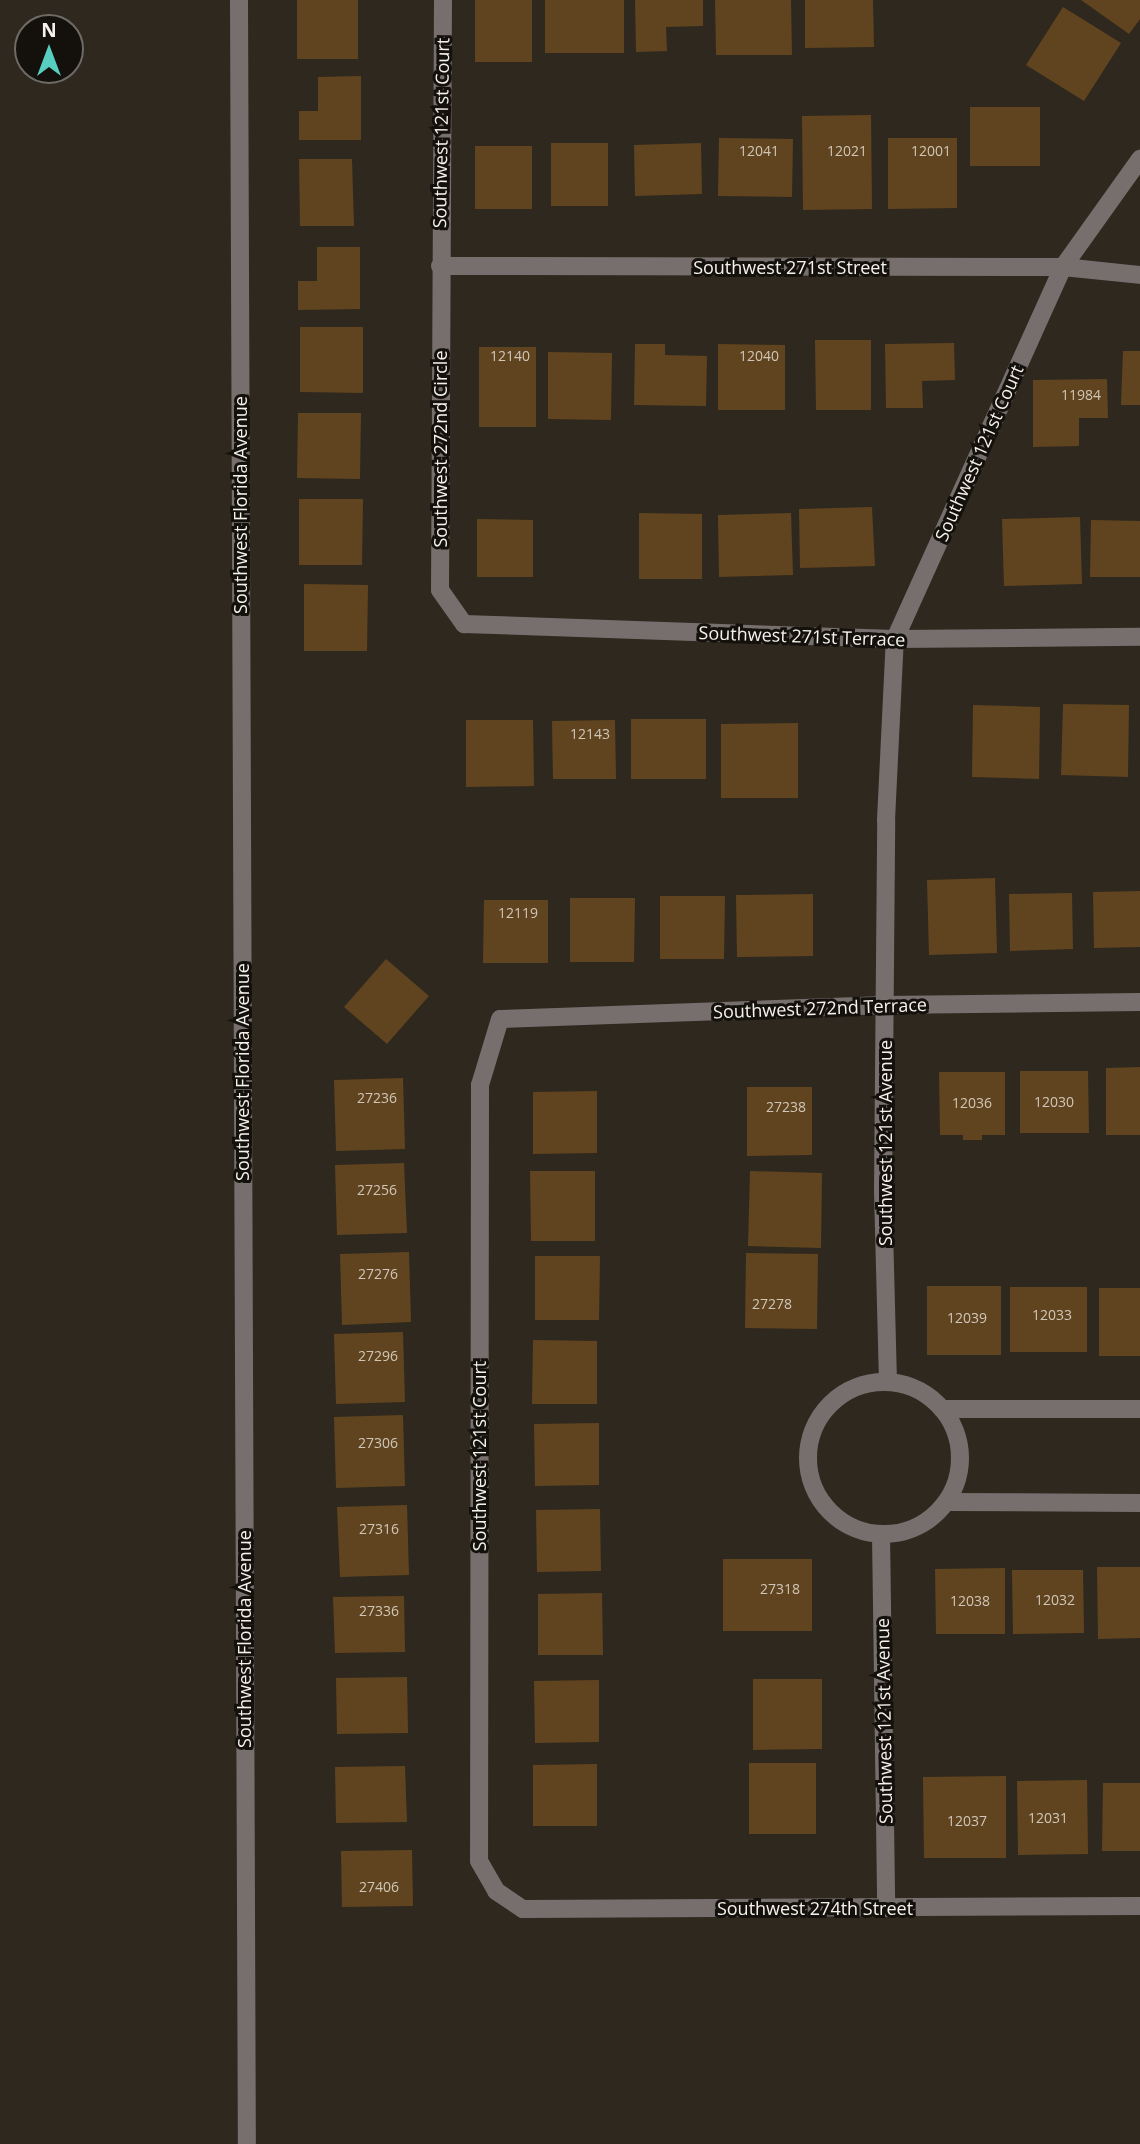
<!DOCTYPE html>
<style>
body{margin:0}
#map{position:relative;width:1140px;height:2144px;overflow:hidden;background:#2f281e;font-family:"Open Sans",sans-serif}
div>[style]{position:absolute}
.building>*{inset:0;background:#60441f}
.street>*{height:18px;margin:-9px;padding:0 9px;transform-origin:9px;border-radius:9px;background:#776f6e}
.street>.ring{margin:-9px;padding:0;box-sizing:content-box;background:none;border:18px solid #776f6e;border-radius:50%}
span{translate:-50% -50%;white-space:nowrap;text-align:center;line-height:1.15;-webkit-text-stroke:6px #14110d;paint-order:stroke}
.number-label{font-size:14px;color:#d0c6b8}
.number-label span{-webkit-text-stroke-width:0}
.street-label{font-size:18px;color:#f6f1eb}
.north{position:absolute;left:14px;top:14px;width:70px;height:70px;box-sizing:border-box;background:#14110d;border:2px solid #6e6b66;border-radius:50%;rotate:0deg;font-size:19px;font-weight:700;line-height:28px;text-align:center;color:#f6f1eb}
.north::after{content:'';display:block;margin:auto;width:24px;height:32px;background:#58cec0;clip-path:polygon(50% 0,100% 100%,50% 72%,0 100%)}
</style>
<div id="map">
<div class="building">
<div style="clip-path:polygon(297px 0,358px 0,358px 59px,297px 59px)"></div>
<div style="clip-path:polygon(475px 0,532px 0,532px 62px,475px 62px)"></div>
<div style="clip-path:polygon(545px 0,624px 0,624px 53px,545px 53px)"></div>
<div style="clip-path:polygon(635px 0,703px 0,703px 26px,666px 27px,667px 51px,636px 52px)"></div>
<div style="clip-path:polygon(715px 0,791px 0,792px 55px,716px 55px)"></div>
<div style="clip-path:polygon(805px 0,873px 0,874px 47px,805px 48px)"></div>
<div style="clip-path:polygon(1081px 0,1140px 0,1140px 19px,1129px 34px)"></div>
<div style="clip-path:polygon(1063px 7px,1121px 43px,1084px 101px,1026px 65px)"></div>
<div style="clip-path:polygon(361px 76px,361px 140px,299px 140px,299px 111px,318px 111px,318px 77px)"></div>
<div style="clip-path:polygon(970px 107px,1040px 107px,1040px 166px,970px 166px)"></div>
<div style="clip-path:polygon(871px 115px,872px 209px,803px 210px,802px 116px)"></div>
<div style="clip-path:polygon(719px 138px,793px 139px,792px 197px,718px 196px)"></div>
<div style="clip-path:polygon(888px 138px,957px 138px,957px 208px,888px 209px)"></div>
<div style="clip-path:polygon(551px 143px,608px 143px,608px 206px,551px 206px)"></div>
<div style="clip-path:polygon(701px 143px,702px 194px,635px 196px,634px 145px)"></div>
<div style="clip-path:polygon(475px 146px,532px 146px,532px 209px,475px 209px)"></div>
<div style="clip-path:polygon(299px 159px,352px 159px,354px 226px,300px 226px)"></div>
<div style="clip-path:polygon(317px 247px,360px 247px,360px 309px,298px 310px,298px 281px,317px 281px)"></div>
<div style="clip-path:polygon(300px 327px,363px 327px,363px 393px,300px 392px)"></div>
<div style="clip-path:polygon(815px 340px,871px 340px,871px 410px,816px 410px)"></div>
<div style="clip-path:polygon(954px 343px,955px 380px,922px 381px,923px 408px,886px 408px,885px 344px)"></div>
<div style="clip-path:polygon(635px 344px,665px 344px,665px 355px,707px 356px,706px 406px,634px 405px)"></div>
<div style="clip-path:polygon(718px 344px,785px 345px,785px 410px,718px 410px)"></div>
<div style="clip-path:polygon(479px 347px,536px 347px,536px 427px,479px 427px)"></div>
<div style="clip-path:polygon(1123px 351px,1140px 351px,1140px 405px,1121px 405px)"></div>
<div style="clip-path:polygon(548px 352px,612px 353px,611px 420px,548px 419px)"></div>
<div style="clip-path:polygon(1107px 379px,1108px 418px,1079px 418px,1079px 446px,1033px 447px,1033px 380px)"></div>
<div style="clip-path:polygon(298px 413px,361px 413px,360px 479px,297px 478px)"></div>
<div style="clip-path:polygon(299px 499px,363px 499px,362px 565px,299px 565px)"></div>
<div style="clip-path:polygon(872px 507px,875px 566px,800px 568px,799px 509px)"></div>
<div style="clip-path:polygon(639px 513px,702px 514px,702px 579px,639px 579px)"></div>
<div style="clip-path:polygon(791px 513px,793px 575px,719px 577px,718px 515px)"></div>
<div style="clip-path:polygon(1080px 517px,1082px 584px,1004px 586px,1002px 519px)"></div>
<div style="clip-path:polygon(477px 519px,533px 520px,533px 577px,477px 577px)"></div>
<div style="clip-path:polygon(1091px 520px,1140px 521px,1140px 577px,1090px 577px)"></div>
<div style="clip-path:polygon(304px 584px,368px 585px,367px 651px,304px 651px)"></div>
<div style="clip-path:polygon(1063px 704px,1129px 705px,1128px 777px,1061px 775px)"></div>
<div style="clip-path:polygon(973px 705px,1040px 707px,1039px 779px,972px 777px)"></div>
<div style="clip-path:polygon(631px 719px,706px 719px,706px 779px,631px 779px)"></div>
<div style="clip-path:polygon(466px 720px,533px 720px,534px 786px,466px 787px)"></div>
<div style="clip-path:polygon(615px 720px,616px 779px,553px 779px,552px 721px)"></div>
<div style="clip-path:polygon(798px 723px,798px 798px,721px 798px,721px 724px)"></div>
<div style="clip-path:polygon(995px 878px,997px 953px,929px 955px,927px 880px)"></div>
<div style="clip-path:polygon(1140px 891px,1140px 947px,1094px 948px,1093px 892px)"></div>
<div style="clip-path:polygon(1072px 893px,1073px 949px,1010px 951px,1009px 894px)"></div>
<div style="clip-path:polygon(813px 894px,813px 956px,737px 957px,736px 895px)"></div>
<div style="clip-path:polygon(660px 896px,725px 896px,724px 959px,660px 959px)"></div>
<div style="clip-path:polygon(570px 898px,635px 898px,634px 962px,570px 962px)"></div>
<div style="clip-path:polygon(484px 900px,548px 900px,548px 963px,483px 963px)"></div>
<div style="clip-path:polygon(386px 959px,429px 996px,387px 1044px,344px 1007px)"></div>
<div style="clip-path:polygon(1140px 1067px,1140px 1135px,1106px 1135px,1106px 1068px)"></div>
<div style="clip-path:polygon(1020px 1071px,1088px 1071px,1089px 1133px,1020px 1133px)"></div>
<div style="clip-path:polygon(939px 1072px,1005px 1072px,1005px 1135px,982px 1135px,982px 1140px,963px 1140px,963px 1135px,940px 1135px)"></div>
<div style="clip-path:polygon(403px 1078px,405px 1149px,336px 1151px,334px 1080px)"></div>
<div style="clip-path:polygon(747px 1087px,812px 1087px,812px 1155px,747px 1156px)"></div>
<div style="clip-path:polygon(597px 1091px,597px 1153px,533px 1154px,533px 1092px)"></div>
<div style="clip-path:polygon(404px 1163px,407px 1233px,337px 1235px,335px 1165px)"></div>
<div style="clip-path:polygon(530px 1171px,595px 1171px,595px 1241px,531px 1241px)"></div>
<div style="clip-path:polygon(750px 1171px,822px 1173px,821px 1248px,748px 1246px)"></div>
<div style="clip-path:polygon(409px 1252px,411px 1322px,342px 1325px,340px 1254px)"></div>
<div style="clip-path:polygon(746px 1253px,818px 1254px,817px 1329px,745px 1328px)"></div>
<div style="clip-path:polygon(535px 1256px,600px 1256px,599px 1320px,535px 1320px)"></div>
<div style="clip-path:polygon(927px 1286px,1001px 1286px,1001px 1355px,927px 1355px)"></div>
<div style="clip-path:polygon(1010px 1287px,1087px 1287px,1087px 1352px,1010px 1352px)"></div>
<div style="clip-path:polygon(1099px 1288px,1140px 1288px,1140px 1356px,1099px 1356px)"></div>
<div style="clip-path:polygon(403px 1332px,405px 1402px,336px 1404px,334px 1334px)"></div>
<div style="clip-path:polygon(533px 1340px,597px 1341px,597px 1404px,532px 1404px)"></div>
<div style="clip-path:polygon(403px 1415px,405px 1486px,336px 1488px,334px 1417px)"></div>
<div style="clip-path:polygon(599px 1423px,599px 1485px,535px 1486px,534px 1424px)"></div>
<div style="clip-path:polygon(407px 1505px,409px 1575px,340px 1577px,337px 1507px)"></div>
<div style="clip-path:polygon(600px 1509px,601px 1571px,537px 1572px,536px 1510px)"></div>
<div style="clip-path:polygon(723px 1559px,812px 1559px,812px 1631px,723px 1631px)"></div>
<div style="clip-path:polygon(1097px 1567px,1140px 1567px,1140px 1638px,1098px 1639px)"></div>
<div style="clip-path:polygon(1005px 1568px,1005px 1634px,936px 1634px,935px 1569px)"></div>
<div style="clip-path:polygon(1012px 1570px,1083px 1570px,1084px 1633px,1013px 1634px)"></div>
<div style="clip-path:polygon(602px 1593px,603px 1655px,538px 1655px,538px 1594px)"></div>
<div style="clip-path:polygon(404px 1596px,405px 1652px,335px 1653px,333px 1597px)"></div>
<div style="clip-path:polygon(407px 1677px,408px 1733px,337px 1734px,336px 1678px)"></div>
<div style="clip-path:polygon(753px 1679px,822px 1679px,822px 1749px,753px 1750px)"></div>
<div style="clip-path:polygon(599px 1680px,599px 1742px,535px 1743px,534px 1681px)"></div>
<div style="clip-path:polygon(749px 1763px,816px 1763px,816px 1834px,749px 1834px)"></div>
<div style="clip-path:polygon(597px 1764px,597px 1826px,533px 1826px,533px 1765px)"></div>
<div style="clip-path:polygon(405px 1766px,407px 1822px,336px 1823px,335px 1767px)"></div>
<div style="clip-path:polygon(1006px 1776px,1006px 1858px,924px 1858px,923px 1777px)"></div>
<div style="clip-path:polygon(1087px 1780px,1088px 1854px,1018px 1855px,1017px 1781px)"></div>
<div style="clip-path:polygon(1103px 1783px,1140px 1783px,1140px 1851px,1102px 1851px)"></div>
<div style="clip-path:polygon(412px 1850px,413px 1906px,342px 1907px,341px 1851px)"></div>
</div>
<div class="street">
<div style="left:239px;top:0;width:2144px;rotate:89.79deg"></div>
<div style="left:443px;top:0;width:590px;rotate:90.29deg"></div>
<div style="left:440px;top:590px;width:42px;rotate:54.8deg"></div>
<div style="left:464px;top:624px;width:431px;rotate:2deg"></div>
<div style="left:895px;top:639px;width:245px;rotate:-0.5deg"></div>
<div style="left:440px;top:266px;width:623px;rotate:0.09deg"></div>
<div style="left:1063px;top:267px;width:77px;rotate:5.9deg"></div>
<div style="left:1140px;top:1002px;width:255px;rotate:179.3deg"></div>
<div style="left:885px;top:1005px;width:385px;rotate:177.9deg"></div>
<div style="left:500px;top:1019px;width:69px;rotate:106.9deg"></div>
<div style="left:480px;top:1085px;width:776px;rotate:90.07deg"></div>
<div style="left:479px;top:1861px;width:34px;rotate:60deg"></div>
<div style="left:496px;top:1891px;width:32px;rotate:34deg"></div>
<div style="left:523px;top:1909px;width:617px;rotate:-0.28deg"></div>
<div class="ring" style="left:808px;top:1382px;width:134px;height:134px"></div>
<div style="left:888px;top:1382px;width:191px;rotate:-91.5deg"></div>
<div style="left:883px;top:1191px;width:371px;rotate:-89.5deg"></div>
<div style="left:886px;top:820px;width:181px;rotate:-87.2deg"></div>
<div style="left:895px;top:639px;width:408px;rotate:-65.7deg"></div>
<div style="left:1063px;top:267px;width:133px;rotate:-54.5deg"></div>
<div style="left:942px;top:1409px;width:198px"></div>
<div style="left:947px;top:1502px;width:193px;rotate:0.3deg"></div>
<div style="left:881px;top:1534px;width:374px;rotate:89.2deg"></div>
</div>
<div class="number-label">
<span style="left:759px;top:151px">12041</span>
<span style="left:847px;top:151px">12021</span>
<span style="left:931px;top:151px">12001</span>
<span style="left:510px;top:356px">12140</span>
<span style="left:759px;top:356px">12040</span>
<span style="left:1081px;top:395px">11984</span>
<span style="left:590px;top:734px">12143</span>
<span style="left:518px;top:913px">12119</span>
<span style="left:377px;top:1098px">27236</span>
<span style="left:1054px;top:1102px">12030</span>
<span style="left:972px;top:1103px">12036</span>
<span style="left:786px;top:1107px">27238</span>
<span style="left:377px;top:1190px">27256</span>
<span style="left:378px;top:1274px">27276</span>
<span style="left:772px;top:1304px">27278</span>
<span style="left:1052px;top:1315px">12033</span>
<span style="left:967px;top:1318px">12039</span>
<span style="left:378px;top:1356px">27296</span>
<span style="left:378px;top:1443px">27306</span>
<span style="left:379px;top:1529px">27316</span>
<span style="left:780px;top:1589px">27318</span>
<span style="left:1055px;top:1600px">12032</span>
<span style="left:970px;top:1601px">12038</span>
<span style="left:379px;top:1611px">27336</span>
<span style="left:1048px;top:1818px">12031</span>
<span style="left:967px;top:1821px">12037</span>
<span style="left:379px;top:1887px">27406</span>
</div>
<div class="street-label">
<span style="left:441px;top:133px;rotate:-89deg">Southwest 121st Court</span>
<span style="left:790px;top:267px">Southwest 271st Street</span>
<span style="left:440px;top:449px;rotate:-90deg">Southwest 272nd Circle</span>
<span style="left:979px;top:453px;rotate:-66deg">Southwest 121st Court</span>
<span style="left:240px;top:505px;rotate:-90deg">Southwest Florida Avenue</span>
<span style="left:802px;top:636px;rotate:2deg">Southwest 271st Terrace</span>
<span style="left:820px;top:1008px;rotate:-2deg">Southwest 272nd Terrace</span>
<span style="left:242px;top:1072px;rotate:-90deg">Southwest Florida Avenue</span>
<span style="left:885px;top:1143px;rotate:-90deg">Southwest 121st Avenue</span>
<span style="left:479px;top:1456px;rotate:-90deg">Southwest 121st Court</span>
<span style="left:244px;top:1639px;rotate:-90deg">Southwest Florida Avenue</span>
<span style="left:884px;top:1721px;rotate:-91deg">Southwest 121st Avenue</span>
<span style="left:815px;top:1908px">Southwest 274th Street</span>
</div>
<div class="north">N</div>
</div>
